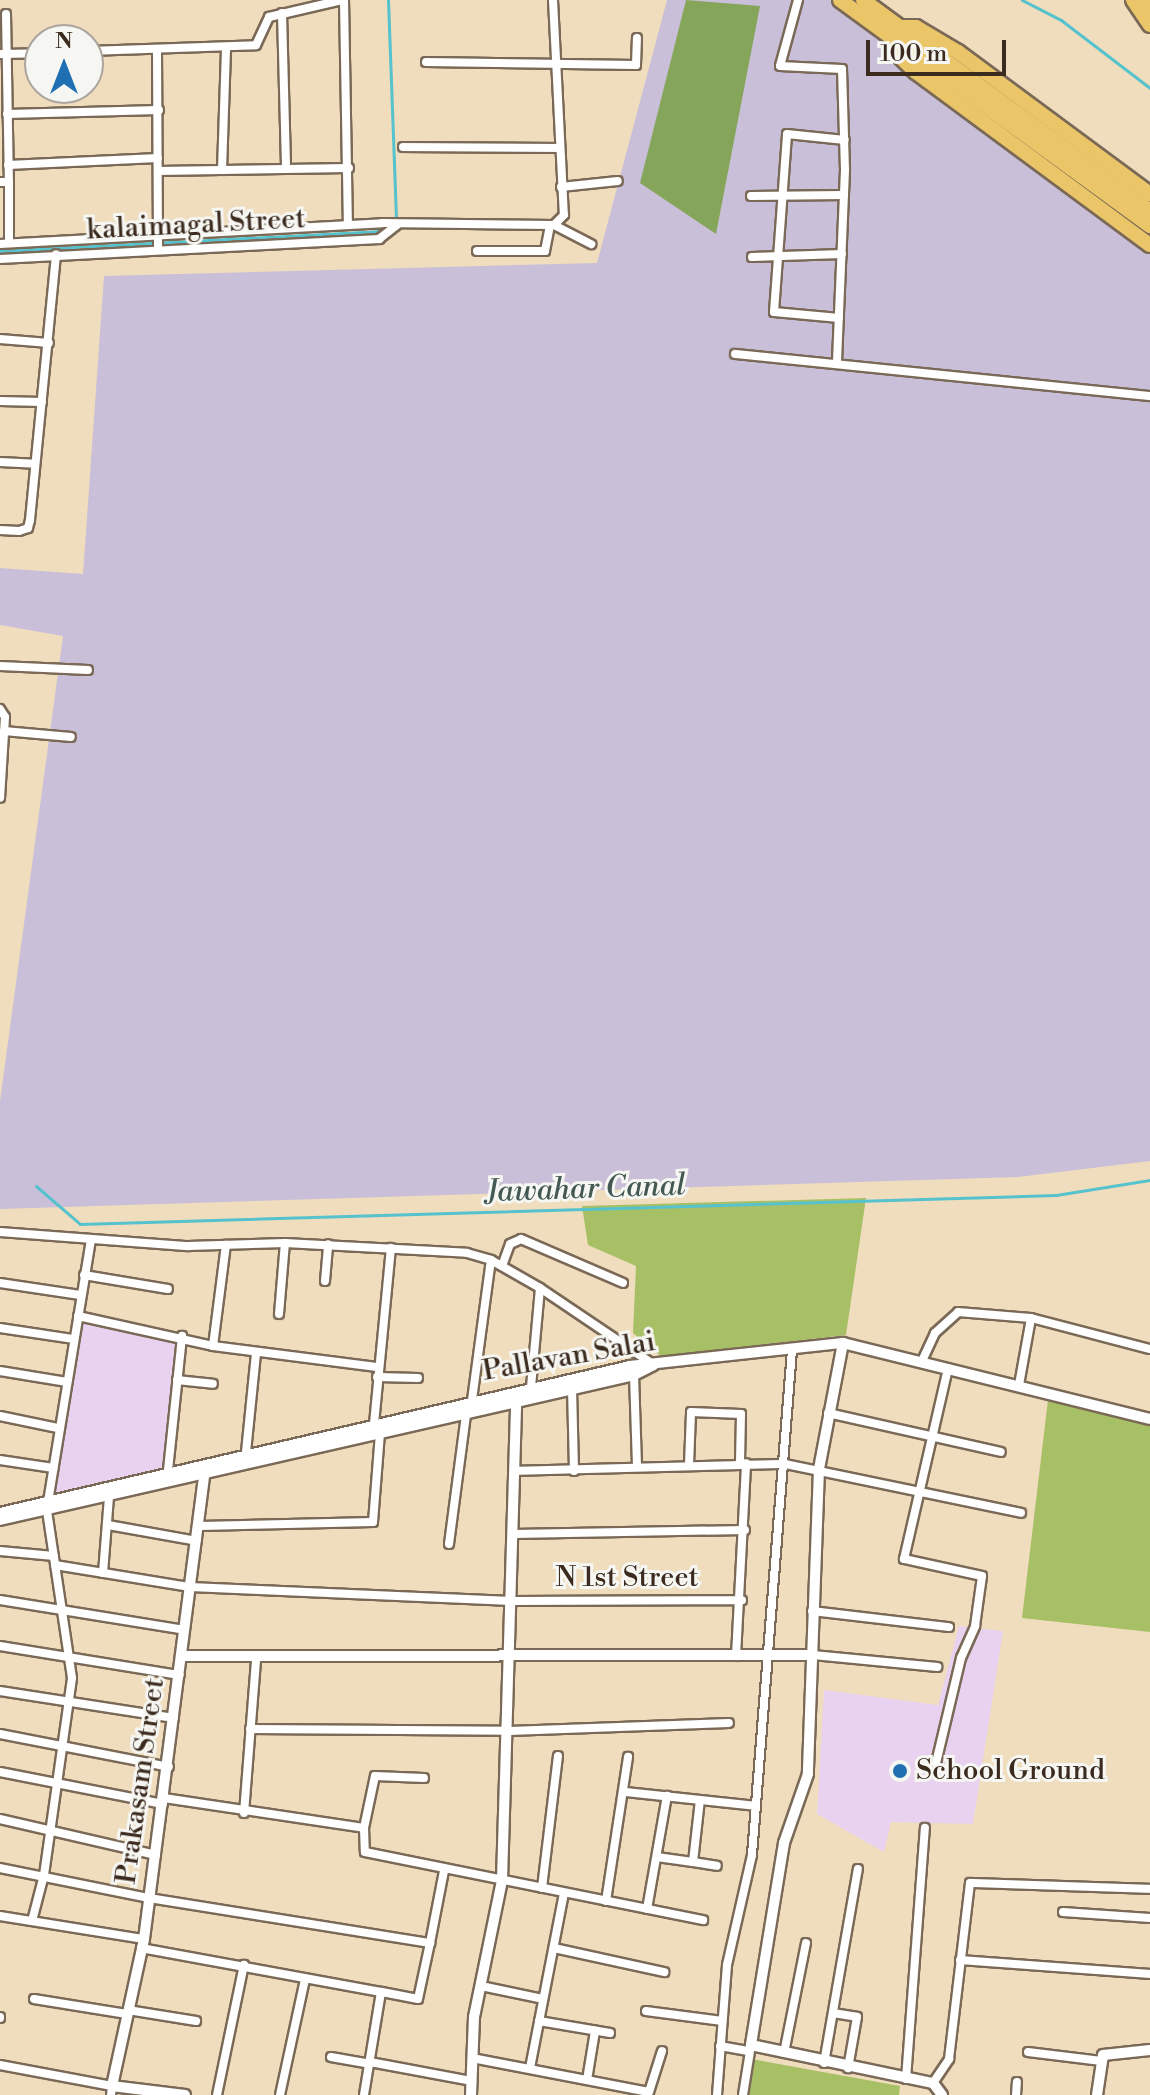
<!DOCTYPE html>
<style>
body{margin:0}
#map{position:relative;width:1150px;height:2095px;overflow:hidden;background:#f0ddbd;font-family:"Libre Bodoni",serif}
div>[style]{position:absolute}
.built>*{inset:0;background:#e8d2ef}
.industrial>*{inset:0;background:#c9bfd8}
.green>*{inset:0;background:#a7bf65}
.forest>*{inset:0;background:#85a65a}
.stream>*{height:3px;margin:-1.5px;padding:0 1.5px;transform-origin:1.5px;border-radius:1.5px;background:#55c2cd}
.roads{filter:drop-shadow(2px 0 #7a6956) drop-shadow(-2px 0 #7a6956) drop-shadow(0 2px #7a6956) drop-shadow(0 -2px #7a6956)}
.minor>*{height:8px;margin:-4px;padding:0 4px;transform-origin:4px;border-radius:4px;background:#fff}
.tertiary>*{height:10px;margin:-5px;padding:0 5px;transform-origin:5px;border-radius:5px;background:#fff}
.primary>*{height:14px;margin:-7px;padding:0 7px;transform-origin:7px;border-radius:7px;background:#ebc669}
.dots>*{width:22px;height:22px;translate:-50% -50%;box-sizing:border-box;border:4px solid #f6f6f2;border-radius:50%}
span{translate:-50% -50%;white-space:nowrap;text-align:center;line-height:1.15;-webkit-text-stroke:6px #f6f6f2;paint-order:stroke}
.street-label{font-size:28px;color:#3b2a1e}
.poi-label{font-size:28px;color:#3b2a1e}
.left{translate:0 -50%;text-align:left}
.water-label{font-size:30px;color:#435853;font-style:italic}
.north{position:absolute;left:24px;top:24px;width:80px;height:80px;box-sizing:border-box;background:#f6f6f2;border:2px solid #aba49d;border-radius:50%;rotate:0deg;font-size:22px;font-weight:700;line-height:32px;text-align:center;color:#3b2a1e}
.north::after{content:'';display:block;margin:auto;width:28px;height:36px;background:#1f6fb2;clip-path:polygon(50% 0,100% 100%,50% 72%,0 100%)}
.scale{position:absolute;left:866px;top:40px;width:140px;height:36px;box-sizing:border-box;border:4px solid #3b2a1e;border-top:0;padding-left:10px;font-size:24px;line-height:28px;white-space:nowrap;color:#3b2a1e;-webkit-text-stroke:6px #f6f6f2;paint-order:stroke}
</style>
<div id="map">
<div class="built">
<div style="clip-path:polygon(80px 1318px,182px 1336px,166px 1468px,51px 1499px)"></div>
<div style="clip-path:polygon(959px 1626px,1003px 1631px,973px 1824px,891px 1822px,884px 1852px,817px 1814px,824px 1690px,938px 1705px)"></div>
</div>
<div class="industrial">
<div style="clip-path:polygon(667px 0,830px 0,1150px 246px,1150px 1161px,1018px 1177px,0 1209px,0 1101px,63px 636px,0 625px,0 568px,83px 574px,104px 276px,597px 263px)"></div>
</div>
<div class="green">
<div style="clip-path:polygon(866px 1198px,846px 1335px,661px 1356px,633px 1333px,636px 1266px,588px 1245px,582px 1206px)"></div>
<div style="clip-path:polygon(1048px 1400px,1150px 1425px,1150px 1632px,1022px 1618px)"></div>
<div style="clip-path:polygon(751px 2059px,900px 2086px,899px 2095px,749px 2095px)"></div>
</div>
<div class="forest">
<div style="clip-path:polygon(686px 0,760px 6px,716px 234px,640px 183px)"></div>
</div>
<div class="stream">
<div style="left:388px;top:0;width:217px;rotate:87.9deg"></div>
<div style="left:396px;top:217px;width:6px;rotate:141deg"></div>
<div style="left:1022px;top:0;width:44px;rotate:27.1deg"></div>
<div style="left:1061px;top:20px;width:112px;rotate:37.4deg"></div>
<div style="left:0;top:251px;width:378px;rotate:-3deg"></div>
<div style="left:377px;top:231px;width:9px;rotate:-32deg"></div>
<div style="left:36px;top:1186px;width:58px;rotate:40.8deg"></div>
<div style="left:80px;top:1224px;width:976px;rotate:-1.7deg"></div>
<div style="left:1056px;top:1195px;width:95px;rotate:-9.1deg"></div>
</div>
<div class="roads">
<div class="minor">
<div style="left:344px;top:0;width:225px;rotate:89deg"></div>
<div style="left:553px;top:0;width:215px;rotate:87.1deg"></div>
<div style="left:564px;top:215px;width:14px;rotate:135deg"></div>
<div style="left:798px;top:0;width:68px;rotate:105.3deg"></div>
<div style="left:780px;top:66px;width:62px;rotate:2.8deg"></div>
<div style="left:842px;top:69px;width:101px;rotate:88.3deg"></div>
<div style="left:845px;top:170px;width:193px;rotate:92.4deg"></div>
<div style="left:282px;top:13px;width:156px;rotate:88.5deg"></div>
<div style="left:6px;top:14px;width:168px;rotate:89deg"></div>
<div style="left:88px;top:51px;width:168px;rotate:-2deg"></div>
<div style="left:256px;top:45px;width:31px;rotate:-65deg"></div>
<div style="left:269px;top:17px;width:75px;rotate:-13.1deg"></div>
<div style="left:157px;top:51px;width:199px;rotate:89.7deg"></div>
<div style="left:1px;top:54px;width:39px;rotate:-1deg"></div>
<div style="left:426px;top:62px;width:210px;rotate:0.8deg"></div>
<div style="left:636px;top:65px;width:27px;rotate:-88deg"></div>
<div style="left:7px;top:114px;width:152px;rotate:-1.5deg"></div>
<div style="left:403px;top:147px;width:155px;rotate:0.4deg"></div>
<div style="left:8px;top:165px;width:150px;rotate:-2.7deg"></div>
<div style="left:222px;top:170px;width:123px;rotate:-88.1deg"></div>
<div style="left:158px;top:171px;width:191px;rotate:-0.9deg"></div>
<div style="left:0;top:182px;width:9px"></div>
<div style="left:9px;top:182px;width:61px;rotate:90deg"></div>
<div style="left:561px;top:187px;width:57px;rotate:-6deg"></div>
<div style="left:751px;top:196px;width:93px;rotate:-0.6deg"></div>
<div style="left:0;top:244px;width:383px;rotate:-3.1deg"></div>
<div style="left:382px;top:223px;width:172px;rotate:0.7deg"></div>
<div style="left:554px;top:225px;width:42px;rotate:27.2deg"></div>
<div style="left:477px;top:251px;width:68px"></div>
<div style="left:545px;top:251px;width:26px;rotate:-79deg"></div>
<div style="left:752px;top:257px;width:90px;rotate:-1.9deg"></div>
<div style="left:0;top:259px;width:380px;rotate:-3deg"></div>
<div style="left:379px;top:239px;width:23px;rotate:-38deg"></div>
<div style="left:839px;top:318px;width:65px;rotate:-174.7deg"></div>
<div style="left:774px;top:312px;width:178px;rotate:-85.8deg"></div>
<div style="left:787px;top:134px;width:58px;rotate:5.9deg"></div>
<div style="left:0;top:339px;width:49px;rotate:4.7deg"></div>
<div style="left:735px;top:354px;width:417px;rotate:5.8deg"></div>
<div style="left:0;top:401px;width:42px;rotate:1.4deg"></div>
<div style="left:0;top:462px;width:35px;rotate:3deg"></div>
<div style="left:0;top:530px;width:19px;rotate:3deg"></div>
<div style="left:19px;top:531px;width:9px;rotate:-18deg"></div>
<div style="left:28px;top:528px;width:8px;rotate:-76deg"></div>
<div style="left:30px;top:520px;width:267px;rotate:-84.4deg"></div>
<div style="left:0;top:666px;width:88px;rotate:2.6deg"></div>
<div style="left:0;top:709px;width:9px;rotate:58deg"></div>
<div style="left:5px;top:717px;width:81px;rotate:93.5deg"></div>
<div style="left:4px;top:731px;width:67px;rotate:5.1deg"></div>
<div style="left:0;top:1232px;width:189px;rotate:4.3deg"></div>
<div style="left:188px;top:1246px;width:97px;rotate:-1.8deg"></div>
<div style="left:285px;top:1243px;width:182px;rotate:3.1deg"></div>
<div style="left:467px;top:1253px;width:25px;rotate:16deg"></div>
<div style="left:491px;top:1260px;width:56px;rotate:29.7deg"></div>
<div style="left:540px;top:1288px;width:138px;rotate:34deg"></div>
<div style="left:502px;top:1266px;width:23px;rotate:-70deg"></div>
<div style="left:510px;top:1244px;width:12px;rotate:-24deg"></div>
<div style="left:521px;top:1239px;width:111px;rotate:23.3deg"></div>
<div style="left:84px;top:1275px;width:85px;rotate:9.5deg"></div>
<div style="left:325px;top:1281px;width:37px;rotate:-85deg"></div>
<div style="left:0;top:1283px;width:81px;rotate:8.5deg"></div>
<div style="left:279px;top:1314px;width:71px;rotate:-85.2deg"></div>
<div style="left:78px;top:1316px;width:138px;rotate:12.5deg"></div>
<div style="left:213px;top:1346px;width:165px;rotate:7.3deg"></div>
<div style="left:0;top:1328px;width:75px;rotate:8.5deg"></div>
<div style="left:213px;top:1346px;width:102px;rotate:-82.7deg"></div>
<div style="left:922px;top:1361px;width:31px;rotate:-65deg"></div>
<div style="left:935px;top:1333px;width:31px;rotate:-42deg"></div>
<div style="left:958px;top:1312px;width:73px;rotate:4.7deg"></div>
<div style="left:1031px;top:1318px;width:123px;rotate:14.6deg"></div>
<div style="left:0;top:1371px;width:68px;rotate:9.3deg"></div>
<div style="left:634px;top:1375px;width:92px;rotate:88.1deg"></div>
<div style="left:377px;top:1377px;width:41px;rotate:1.4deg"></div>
<div style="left:177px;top:1380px;width:36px;rotate:6deg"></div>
<div style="left:1019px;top:1385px;width:68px;rotate:-79.8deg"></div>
<div style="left:531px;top:1387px;width:99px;rotate:-84.8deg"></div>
<div style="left:572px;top:1388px;width:83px;rotate:88.6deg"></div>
<div style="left:472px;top:1400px;width:141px;rotate:-82.3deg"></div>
<div style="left:828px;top:1413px;width:177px;rotate:12.7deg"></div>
<div style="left:0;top:1416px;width:59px;rotate:11.7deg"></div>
<div style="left:374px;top:1424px;width:177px;rotate:-84.5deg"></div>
<div style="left:246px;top:1452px;width:100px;rotate:-84.2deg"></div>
<div style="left:0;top:1460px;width:54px;rotate:8.6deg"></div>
<div style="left:689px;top:1465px;width:53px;rotate:-87.8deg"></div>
<div style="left:691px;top:1412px;width:50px;rotate:2.3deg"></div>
<div style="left:741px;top:1414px;width:49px;rotate:91.2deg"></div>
<div style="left:168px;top:1470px;width:135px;rotate:-84deg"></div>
<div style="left:514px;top:1471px;width:271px;rotate:-1.5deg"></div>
<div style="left:785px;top:1464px;width:241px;rotate:11.7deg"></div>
<div style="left:48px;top:1502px;width:266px;rotate:-80.7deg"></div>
<div style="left:108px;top:1525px;width:90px;rotate:10.2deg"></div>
<div style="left:200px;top:1526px;width:173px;rotate:-1.3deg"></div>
<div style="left:373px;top:1522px;width:88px;rotate:-85.5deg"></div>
<div style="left:513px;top:1534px;width:232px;rotate:-1deg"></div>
<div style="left:449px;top:1544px;width:131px;rotate:-82.5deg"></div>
<div style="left:0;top:1551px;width:54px;rotate:5.3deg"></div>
<div style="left:55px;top:1565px;width:137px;rotate:9.3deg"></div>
<div style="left:190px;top:1587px;width:322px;rotate:2.5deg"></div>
<div style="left:512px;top:1601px;width:230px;rotate:-0.2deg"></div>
<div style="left:103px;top:1573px;width:77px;rotate:-85.5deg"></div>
<div style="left:0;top:1600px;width:187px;rotate:9.2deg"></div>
<div style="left:812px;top:1611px;width:138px;rotate:6.7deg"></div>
<div style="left:0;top:1646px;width:182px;rotate:9.2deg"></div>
<div style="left:813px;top:1655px;width:125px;rotate:5.5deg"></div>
<div style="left:736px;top:1656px;width:193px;rotate:-87deg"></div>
<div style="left:0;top:1691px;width:176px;rotate:8.8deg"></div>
<div style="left:250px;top:1729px;width:259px;rotate:0.4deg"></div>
<div style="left:509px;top:1731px;width:220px;rotate:-2.1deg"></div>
<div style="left:0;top:1734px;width:172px;rotate:11deg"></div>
<div style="left:936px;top:1763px;width:108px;rotate:-76.6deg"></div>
<div style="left:961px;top:1658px;width:35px;rotate:-66deg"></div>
<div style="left:975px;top:1626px;width:50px;rotate:-82deg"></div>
<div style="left:982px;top:1576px;width:80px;rotate:-167.7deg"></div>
<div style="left:904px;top:1559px;width:196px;rotate:-77deg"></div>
<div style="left:0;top:1772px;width:166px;rotate:11.1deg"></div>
<div style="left:625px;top:1792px;width:131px;rotate:6.1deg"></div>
<div style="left:164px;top:1798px;width:202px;rotate:8.5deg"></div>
<div style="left:364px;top:1828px;width:24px;rotate:88deg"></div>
<div style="left:365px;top:1852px;width:345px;rotate:11.4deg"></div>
<div style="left:244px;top:1813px;width:154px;rotate:-85.5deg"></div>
<div style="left:0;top:1819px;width:160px;rotate:13deg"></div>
<div style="left:364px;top:1828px;width:53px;rotate:-78.1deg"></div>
<div style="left:375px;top:1776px;width:49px;rotate:2.3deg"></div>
<div style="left:657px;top:1857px;width:36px;rotate:8deg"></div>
<div style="left:693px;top:1862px;width:62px;rotate:-83.6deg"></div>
<div style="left:693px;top:1862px;width:24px;rotate:9deg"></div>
<div style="left:0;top:1868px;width:152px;rotate:11.4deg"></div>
<div style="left:149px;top:1898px;width:285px;rotate:9.1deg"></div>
<div style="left:430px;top:1943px;width:57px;rotate:102.1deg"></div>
<div style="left:418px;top:1999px;width:38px;rotate:-169deg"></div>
<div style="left:542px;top:1888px;width:133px;rotate:-83.1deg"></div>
<div style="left:606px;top:1901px;width:146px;rotate:-81.3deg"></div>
<div style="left:647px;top:1909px;width:115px;rotate:-80deg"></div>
<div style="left:1063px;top:1912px;width:87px;rotate:3.9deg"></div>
<div style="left:0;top:1916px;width:146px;rotate:9.1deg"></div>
<div style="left:32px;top:1921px;width:48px;rotate:-75.4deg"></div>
<div style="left:44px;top:1875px;width:199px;rotate:-81.9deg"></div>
<div style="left:72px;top:1678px;width:170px;rotate:-98.5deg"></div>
<div style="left:430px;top:1943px;width:73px;rotate:-79deg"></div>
<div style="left:141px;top:1948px;width:244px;rotate:10.4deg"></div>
<div style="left:381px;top:1992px;width:104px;rotate:99.4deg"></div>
<div style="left:554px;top:1948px;width:113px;rotate:12.3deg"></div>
<div style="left:960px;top:1960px;width:191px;rotate:4.2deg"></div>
<div style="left:481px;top:1986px;width:63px;rotate:11.8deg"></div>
<div style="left:34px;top:1999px;width:94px;rotate:9.2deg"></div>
<div style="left:128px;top:2010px;width:69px;rotate:9.2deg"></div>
<div style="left:646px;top:2011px;width:77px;rotate:7.5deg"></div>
<div style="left:833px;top:2013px;width:24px;rotate:9deg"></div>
<div style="left:857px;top:2017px;width:52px;rotate:100deg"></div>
<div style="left:0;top:2017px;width:1px;rotate:90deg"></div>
<div style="left:539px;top:2021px;width:72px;rotate:9.6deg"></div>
<div style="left:720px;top:2046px;width:27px;rotate:10deg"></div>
<div style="left:1028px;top:2052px;width:74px;rotate:7deg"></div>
<div style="left:784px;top:2053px;width:112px;rotate:-78.7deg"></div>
<div style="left:331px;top:2057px;width:39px;rotate:10deg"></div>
<div style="left:472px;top:2058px;width:180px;rotate:10.9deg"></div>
<div style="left:649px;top:2092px;width:43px;rotate:-72.4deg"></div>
<div style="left:370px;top:2062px;width:104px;rotate:10.6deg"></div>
<div style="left:824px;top:2063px;width:197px;rotate:-80.1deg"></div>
<div style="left:0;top:2065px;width:114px;rotate:10.6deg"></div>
<div style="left:112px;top:2086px;width:9px;rotate:96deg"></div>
<div style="left:530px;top:2068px;width:178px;rotate:-79deg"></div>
<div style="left:906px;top:2079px;width:252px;rotate:-85.7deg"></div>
<div style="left:587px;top:2080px;width:50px;rotate:-80.7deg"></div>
<div style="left:933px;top:2083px;width:29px;rotate:-56deg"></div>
<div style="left:949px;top:2059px;width:177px;rotate:-83.2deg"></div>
<div style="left:970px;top:1883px;width:180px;rotate:1.9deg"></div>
<div style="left:217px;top:2095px;width:133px;rotate:-78.3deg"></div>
<div style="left:280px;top:2095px;width:119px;rotate:-77.8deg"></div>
<div style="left:717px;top:2095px;width:130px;rotate:-85.6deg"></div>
<div style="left:727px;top:1965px;width:113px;rotate:-77.2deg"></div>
<div style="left:752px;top:1855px;width:507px;rotate:-85.47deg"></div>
<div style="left:743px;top:2095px;width:51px;rotate:-80.9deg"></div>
<div style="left:1016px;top:2095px;width:13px;rotate:-86deg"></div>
</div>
<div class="tertiary">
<div style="left:843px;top:1343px;width:128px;rotate:100.8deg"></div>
<div style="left:819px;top:1469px;width:305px;rotate:92.1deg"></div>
<div style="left:808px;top:1774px;width:73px;rotate:109.2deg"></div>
<div style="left:784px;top:1843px;width:205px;rotate:99.3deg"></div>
<div style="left:751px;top:2045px;width:186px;rotate:11.8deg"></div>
<div style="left:933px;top:2083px;width:15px;rotate:53deg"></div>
<div style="left:0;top:1513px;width:647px;rotate:-13.13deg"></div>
<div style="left:630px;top:1366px;width:214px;rotate:-6.2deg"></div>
<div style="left:843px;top:1343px;width:316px;rotate:13.9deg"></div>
<div style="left:0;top:1520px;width:650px;rotate:-12.88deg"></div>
<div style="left:634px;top:1375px;width:22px;rotate:-27deg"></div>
<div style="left:183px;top:1656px;width:630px;rotate:-0.09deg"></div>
<div style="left:185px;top:2095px;width:74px;rotate:-173deg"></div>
<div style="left:112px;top:2086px;width:150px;rotate:-77.7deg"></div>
<div style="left:144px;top:1939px;width:469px;rotate:-82.6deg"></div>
<div style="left:471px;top:2095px;width:78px;rotate:-87.8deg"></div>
<div style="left:474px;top:2017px;width:140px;rotate:-78.4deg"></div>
<div style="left:502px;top:1880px;width:478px;rotate:-88.3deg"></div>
<div style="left:1097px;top:2095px;width:40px;rotate:-81.5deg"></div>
<div style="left:1103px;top:2055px;width:47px;rotate:-6.1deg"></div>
</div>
<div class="primary">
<div style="left:840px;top:0;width:384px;rotate:36.1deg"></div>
<div style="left:863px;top:0;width:356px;rotate:36.3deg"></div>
<div style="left:1133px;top:0;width:30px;rotate:56deg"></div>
<div style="left:1145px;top:0;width:9px;rotate:58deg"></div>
<div style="left:899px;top:27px;width:17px"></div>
<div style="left:916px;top:27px;width:49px;rotate:30.8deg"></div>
<div style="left:958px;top:52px;width:239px;rotate:36.5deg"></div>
<div style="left:896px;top:39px;width:13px;rotate:94deg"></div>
<div style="left:895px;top:52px;width:29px;rotate:44deg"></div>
<div style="left:916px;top:72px;width:291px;rotate:36.5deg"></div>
</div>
</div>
<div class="dots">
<div style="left:900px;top:1771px;background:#1f6fb2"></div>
</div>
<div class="street-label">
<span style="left:196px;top:225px;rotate:-3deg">kalaimagal Street</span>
<span style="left:569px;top:1357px;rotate:-10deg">Pallavan Salai</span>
<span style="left:627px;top:1578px">N 1st Street</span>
<span style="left:141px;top:1781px;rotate:-82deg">Prakasam Street</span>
</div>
<div class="poi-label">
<span class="left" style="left:916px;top:1771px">School Ground</span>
</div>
<div class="water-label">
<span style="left:586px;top:1189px;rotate:-2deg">Jawahar Canal</span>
</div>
<div class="north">N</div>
<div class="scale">100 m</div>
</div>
